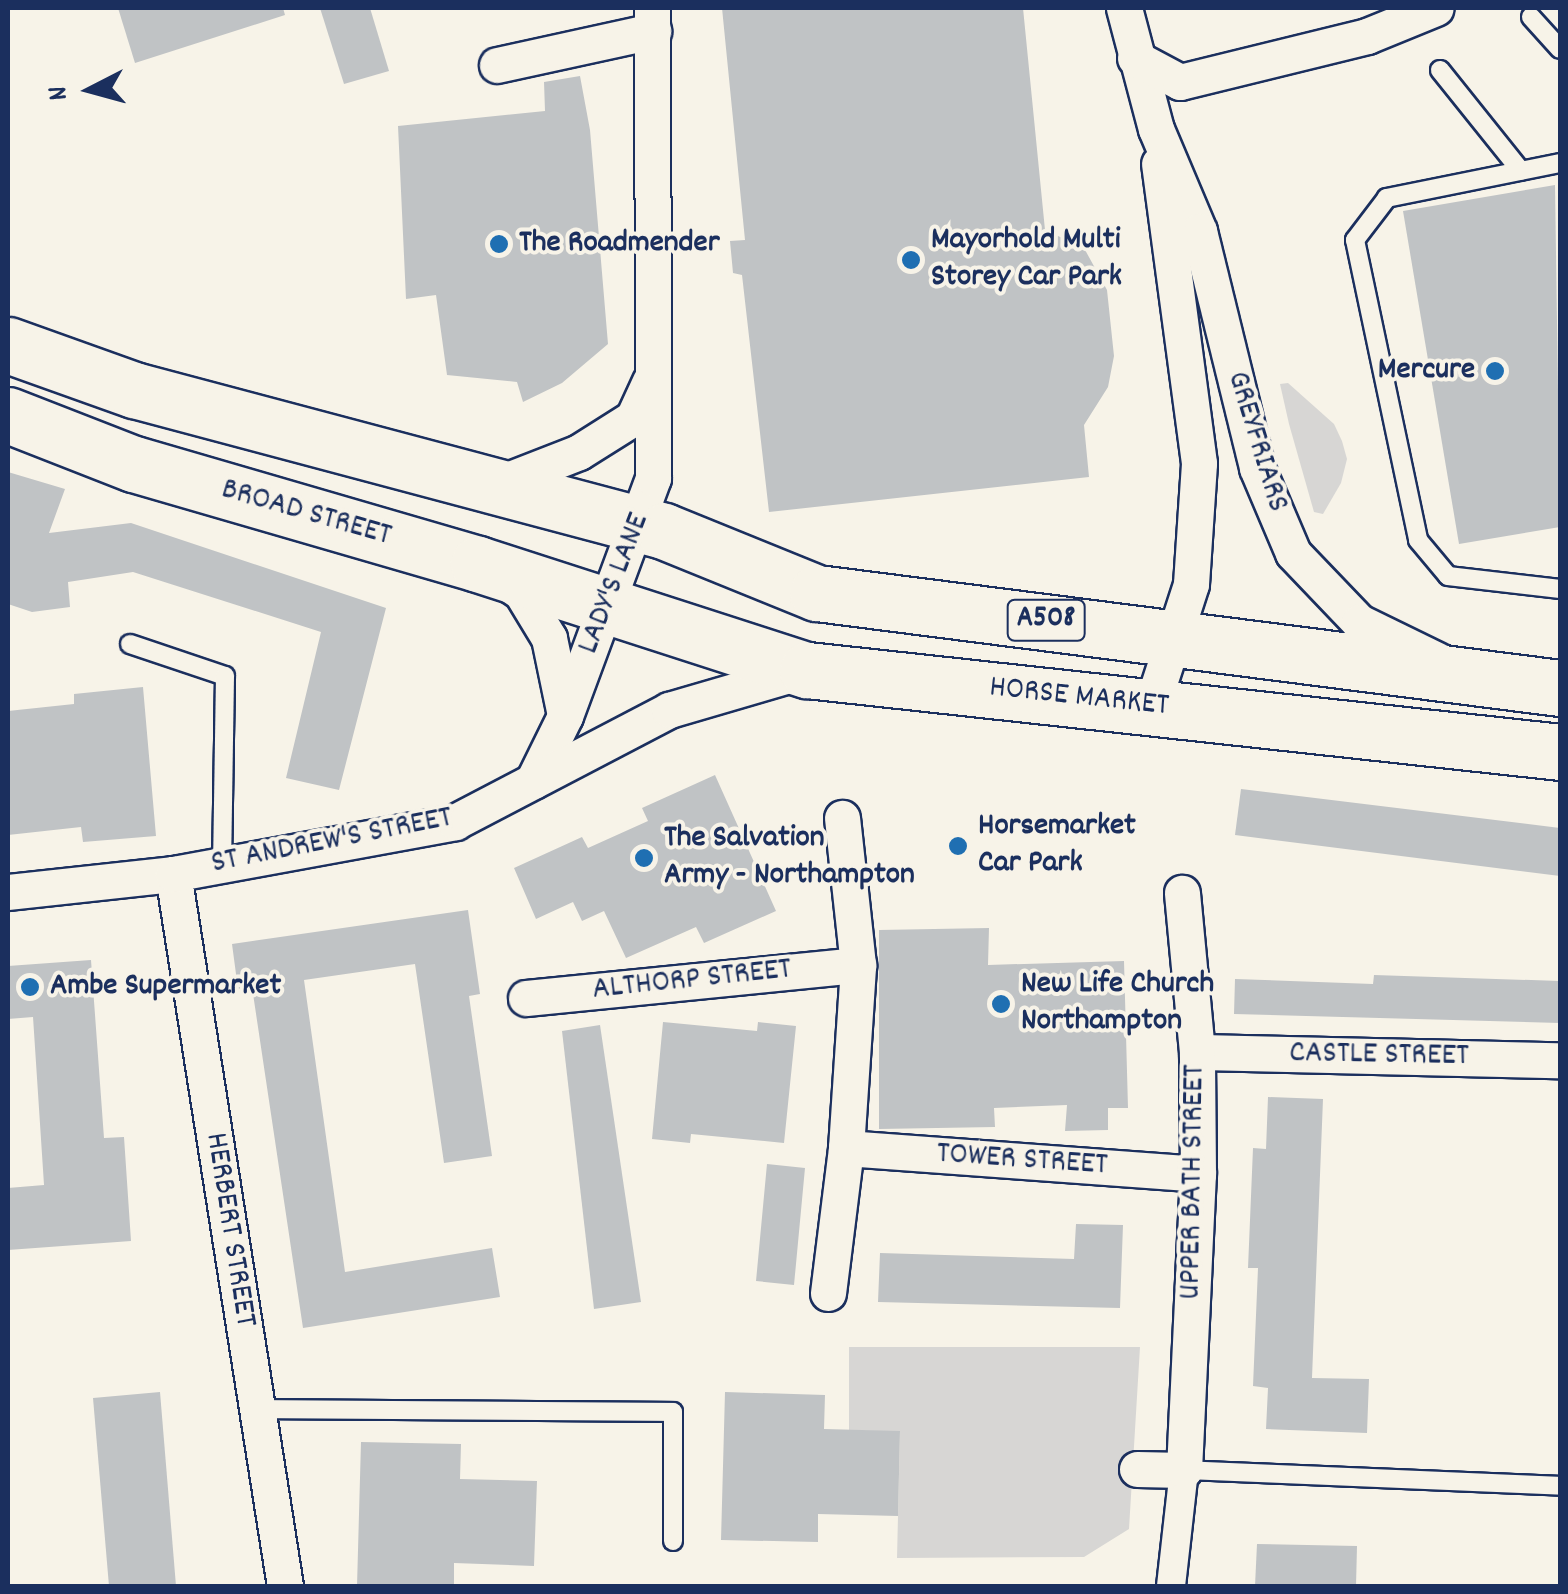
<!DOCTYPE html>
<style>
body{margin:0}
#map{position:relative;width:1568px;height:1594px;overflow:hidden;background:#f7f3e8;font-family:Dekko,sans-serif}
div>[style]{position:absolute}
.green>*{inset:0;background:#d7d6d4}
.building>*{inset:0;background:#c0c3c5}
.roads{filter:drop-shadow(2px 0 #1b2f5e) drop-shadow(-2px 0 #1b2f5e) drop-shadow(0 2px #1b2f5e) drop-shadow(0 -2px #1b2f5e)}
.service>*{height:18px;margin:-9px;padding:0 9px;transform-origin:9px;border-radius:9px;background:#f7f3e8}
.pedestrian>*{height:28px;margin:-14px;padding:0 14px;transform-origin:14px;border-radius:14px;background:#f7f3e8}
.minor>*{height:35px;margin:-17.5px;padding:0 17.5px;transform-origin:17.5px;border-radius:17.5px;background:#f7f3e8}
.trunk>*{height:55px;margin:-27.5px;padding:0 27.5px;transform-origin:27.5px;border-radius:27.5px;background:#f7f3e8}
.dots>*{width:28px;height:28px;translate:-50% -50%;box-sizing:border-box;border:5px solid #f7f3e8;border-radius:50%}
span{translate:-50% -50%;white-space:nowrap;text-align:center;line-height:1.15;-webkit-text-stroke:8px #f7f3e8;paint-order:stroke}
.shield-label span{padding:2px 8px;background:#f7f3e8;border:2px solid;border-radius:8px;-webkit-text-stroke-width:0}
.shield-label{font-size:30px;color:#1b2f5e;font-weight:700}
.poi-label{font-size:32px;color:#1b2f5e;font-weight:700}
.left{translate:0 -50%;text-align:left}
.right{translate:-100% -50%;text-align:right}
.street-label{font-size:32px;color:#1b2f5e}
.frame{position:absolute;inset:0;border:10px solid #1b2f5e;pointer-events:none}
.north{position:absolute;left:40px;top:40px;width:100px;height:100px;-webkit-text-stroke:8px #f7f3e8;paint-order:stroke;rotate:264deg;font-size:28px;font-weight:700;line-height:40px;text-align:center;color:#1b2f5e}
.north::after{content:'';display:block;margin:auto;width:35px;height:45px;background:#1b2f5e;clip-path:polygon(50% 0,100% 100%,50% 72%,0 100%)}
</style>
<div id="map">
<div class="green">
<div style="clip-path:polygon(1288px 383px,1334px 424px,1342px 441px,1347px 459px,1341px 483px,1323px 514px,1314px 512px,1289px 424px,1280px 384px)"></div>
<div style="clip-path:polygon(849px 1347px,1140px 1347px,1129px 1529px,1084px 1557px,897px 1558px,900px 1432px,849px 1430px)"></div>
</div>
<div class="building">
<div style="clip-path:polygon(118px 8px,283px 8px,285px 15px,135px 63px)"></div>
<div style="clip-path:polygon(320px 8px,370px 8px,389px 71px,344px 84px)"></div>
<div style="clip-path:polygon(722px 8px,1023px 8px,1045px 230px,1084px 248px,1107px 290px,1114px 356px,1108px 387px,1084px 425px,1089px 477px,769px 512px,742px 275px,733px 273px,730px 241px,745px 240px)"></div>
<div style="clip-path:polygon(580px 76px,590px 130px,608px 344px,562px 383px,523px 402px,517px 382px,447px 375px,436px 295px,406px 299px,398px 126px,545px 111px,544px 82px)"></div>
<div style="clip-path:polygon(1555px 185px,1560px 527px,1459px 544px,1403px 211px)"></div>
<div style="clip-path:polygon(8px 472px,65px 489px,49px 533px,131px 523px,386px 608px,339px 790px,286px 778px,321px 632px,133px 572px,68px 582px,70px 607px,32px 612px,8px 604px)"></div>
<div style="clip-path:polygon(143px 687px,156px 836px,83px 842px,81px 827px,8px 835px,8px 711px,74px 704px,74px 694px)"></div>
<div style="clip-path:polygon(715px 775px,776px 911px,704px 943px,696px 927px,626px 958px,604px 911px,582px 921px,573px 902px,536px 919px,514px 868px,582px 837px,588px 848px,648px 821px,642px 808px)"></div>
<div style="clip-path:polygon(1241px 789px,1560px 828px,1560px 876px,1235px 835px)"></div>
<div style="clip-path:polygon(468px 910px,480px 994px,469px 996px,492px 1156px,444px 1163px,415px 964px,304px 980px,345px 1272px,492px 1248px,500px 1297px,303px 1328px,252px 987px,238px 989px,232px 944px)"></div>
<div style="clip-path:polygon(989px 928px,988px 965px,1124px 961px,1128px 1108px,1108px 1108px,1108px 1130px,1065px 1131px,1067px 1105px,994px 1108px,995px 1127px,879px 1129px,879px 930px)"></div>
<div style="clip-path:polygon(91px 960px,104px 1138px,124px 1137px,131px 1241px,8px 1250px,8px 1188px,44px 1185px,33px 1017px,8px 1019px,8px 966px)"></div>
<div style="clip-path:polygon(1374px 975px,1560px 981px,1560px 1023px,1234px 1014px,1235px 979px,1373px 984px)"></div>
<div style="clip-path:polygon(663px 1022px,757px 1031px,758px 1022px,796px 1026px,784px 1143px,691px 1134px,690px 1143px,652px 1139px)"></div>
<div style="clip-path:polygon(600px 1025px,641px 1302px,594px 1309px,562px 1031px)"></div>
<div style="clip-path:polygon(1268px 1097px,1323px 1099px,1312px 1378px,1369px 1379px,1367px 1433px,1266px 1429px,1268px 1388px,1253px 1386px,1258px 1268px,1248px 1268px,1253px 1148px,1266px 1149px)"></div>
<div style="clip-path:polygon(767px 1164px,805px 1168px,794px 1285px,756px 1281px)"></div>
<div style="clip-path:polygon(1076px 1224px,1123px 1225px,1120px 1308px,878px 1302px,880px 1253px,1074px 1259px)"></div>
<div style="clip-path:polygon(160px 1392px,176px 1586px,109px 1586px,93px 1398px)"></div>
<div style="clip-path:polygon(725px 1392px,825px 1395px,824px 1429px,900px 1431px,898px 1516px,818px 1514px,818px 1542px,721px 1540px)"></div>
<div style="clip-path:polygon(361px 1442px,461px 1444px,460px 1479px,537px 1481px,534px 1566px,454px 1563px,454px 1586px,357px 1586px)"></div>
<div style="clip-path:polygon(1257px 1544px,1357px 1546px,1356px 1586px,1255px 1586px)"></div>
</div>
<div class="roads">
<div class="service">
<div style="left:1531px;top:17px;width:43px;rotate:47.8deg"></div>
<div style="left:1440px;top:70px;width:129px;rotate:51.3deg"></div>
<div style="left:1560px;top:163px;width:177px;rotate:168.6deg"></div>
<div style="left:1387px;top:198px;width:53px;rotate:127.3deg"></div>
<div style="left:1355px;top:240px;width:307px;rotate:78.1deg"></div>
<div style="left:1418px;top:540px;width:47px;rotate:50.2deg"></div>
<div style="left:1448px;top:576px;width:113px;rotate:6.6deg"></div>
<div style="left:130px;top:644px;width:100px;rotate:18.6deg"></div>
<div style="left:225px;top:676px;width:188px;rotate:90.9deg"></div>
<div style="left:257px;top:1409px;width:416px;rotate:0.4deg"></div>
<div style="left:673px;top:1412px;width:129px;rotate:90deg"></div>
<div style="left:1184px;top:1470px;width:376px;rotate:2.4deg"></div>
</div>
<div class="pedestrian">
<div style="left:1171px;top:1586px;width:117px;rotate:-83.6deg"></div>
</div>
<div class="minor">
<div style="left:1124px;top:8px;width:125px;rotate:75.2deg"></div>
<div style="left:1156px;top:129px;width:111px;rotate:67.1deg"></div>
<div style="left:1199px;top:231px;width:244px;rotate:76.2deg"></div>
<div style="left:1257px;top:468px;width:92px;rotate:67deg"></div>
<div style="left:1293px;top:553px;width:95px;rotate:46.3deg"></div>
<div style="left:1359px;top:622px;width:87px;rotate:26deg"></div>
<div style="left:1135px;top:58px;width:51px;rotate:28.1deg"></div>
<div style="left:1180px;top:82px;width:193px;rotate:-13.8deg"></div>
<div style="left:1367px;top:36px;width:74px;rotate:-22.1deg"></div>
<div style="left:497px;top:65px;width:160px;rotate:-12.3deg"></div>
<div style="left:492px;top:486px;width:93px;rotate:-21.3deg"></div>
<div style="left:579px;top:452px;width:64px;rotate:-32.2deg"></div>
<div style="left:633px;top:418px;width:41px;rotate:-65.3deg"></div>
<div style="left:500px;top:578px;width:25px;rotate:34deg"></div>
<div style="left:521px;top:592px;width:54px;rotate:58.7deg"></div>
<div style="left:549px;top:638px;width:79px;rotate:78.3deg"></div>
<div style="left:1152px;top:705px;width:127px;rotate:-72.1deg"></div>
<div style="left:1191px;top:584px;width:121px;rotate:-86.2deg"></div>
<div style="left:1199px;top:463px;width:302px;rotate:-97.6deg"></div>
<div style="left:533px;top:781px;width:72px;rotate:-63.8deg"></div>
<div style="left:565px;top:716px;width:254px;rotate:-69.7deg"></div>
<div style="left:653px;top:478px;width:470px;rotate:-90.1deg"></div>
<div style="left:173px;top:874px;width:721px;rotate:81.06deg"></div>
<div style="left:8px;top:892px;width:166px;rotate:-6.2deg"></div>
<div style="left:173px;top:874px;width:287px;rotate:-10.4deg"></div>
<div style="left:455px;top:822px;width:242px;rotate:-27.6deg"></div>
<div style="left:669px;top:710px;width:143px;rotate:-16.3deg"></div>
<div style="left:526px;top:998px;width:334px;rotate:-5.7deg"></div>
<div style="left:1197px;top:1052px;width:363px;rotate:1.3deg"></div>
<div style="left:846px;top:1148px;width:353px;rotate:4.2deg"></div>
<div style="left:828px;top:1293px;width:146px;rotate:-82.9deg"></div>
<div style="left:846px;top:1148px;width:183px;rotate:-86.2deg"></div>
<div style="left:858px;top:965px;width:148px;rotate:-96.2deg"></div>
<div style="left:1137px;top:1469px;width:47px;rotate:1.2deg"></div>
<div style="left:1184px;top:1470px;width:296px;rotate:-87.3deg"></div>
<div style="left:1198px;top:1174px;width:122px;rotate:-90.5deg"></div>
<div style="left:1197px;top:1052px;width:160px;rotate:-95.4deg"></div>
</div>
<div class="trunk">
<div style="left:8px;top:345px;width:134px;rotate:19.7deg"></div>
<div style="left:134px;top:390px;width:548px;rotate:14.9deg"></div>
<div style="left:664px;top:531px;width:165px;rotate:22.1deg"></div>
<div style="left:817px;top:593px;width:749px;rotate:7.29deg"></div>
<div style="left:8px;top:415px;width:135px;rotate:21.3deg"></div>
<div style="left:134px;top:464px;width:358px;rotate:16.2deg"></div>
<div style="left:478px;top:564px;width:346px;rotate:17.9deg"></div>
<div style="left:807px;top:670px;width:757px;rotate:6.21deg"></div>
</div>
</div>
<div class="dots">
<div style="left:499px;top:244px;background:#1f6fb2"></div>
<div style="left:911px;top:260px;background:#1f6fb2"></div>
<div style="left:1495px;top:371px;background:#1f6fb2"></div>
<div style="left:958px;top:846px;background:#1f6fb2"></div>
<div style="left:644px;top:858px;background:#1f6fb2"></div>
<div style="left:30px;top:987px;background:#1f6fb2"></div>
<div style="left:1001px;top:1004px;background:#1f6fb2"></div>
</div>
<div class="shield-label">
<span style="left:1046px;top:620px">A508</span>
</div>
<div class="poi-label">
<span class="left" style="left:931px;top:260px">Mayorhold Multi<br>Storey Car Park</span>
<span class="left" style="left:519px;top:244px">The Roadmender</span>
<span class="right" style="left:1475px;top:371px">Mercure</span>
<span class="left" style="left:978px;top:846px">Horsemarket<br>Car Park</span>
<span class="left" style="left:664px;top:858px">The Salvation<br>Army - Northampton</span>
<span class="left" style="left:1021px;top:1004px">New Life Church<br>Northampton</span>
<span class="left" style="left:50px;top:987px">Ambe Supermarket</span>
</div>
<div class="street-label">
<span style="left:1256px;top:442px;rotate:73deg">GREYFRIARS</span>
<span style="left:306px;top:514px;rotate:16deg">BROAD STREET</span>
<span style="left:615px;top:584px;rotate:-69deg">LADY'S LANE</span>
<span style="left:1079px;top:698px;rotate:6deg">HORSE MARKET</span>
<span style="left:332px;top:842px;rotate:-11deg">ST ANDREW'S STREET</span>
<span style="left:692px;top:981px;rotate:-6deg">ALTHORP STREET</span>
<span style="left:1379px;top:1056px;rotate:1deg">CASTLE STREET</span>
<span style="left:1022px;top:1161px;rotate:4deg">TOWER STREET</span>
<span style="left:1194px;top:1182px;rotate:-89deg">UPPER BATH STREET</span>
<span style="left:229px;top:1230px;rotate:81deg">HERBERT STREET</span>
</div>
<div class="frame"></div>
<div class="north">N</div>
</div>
